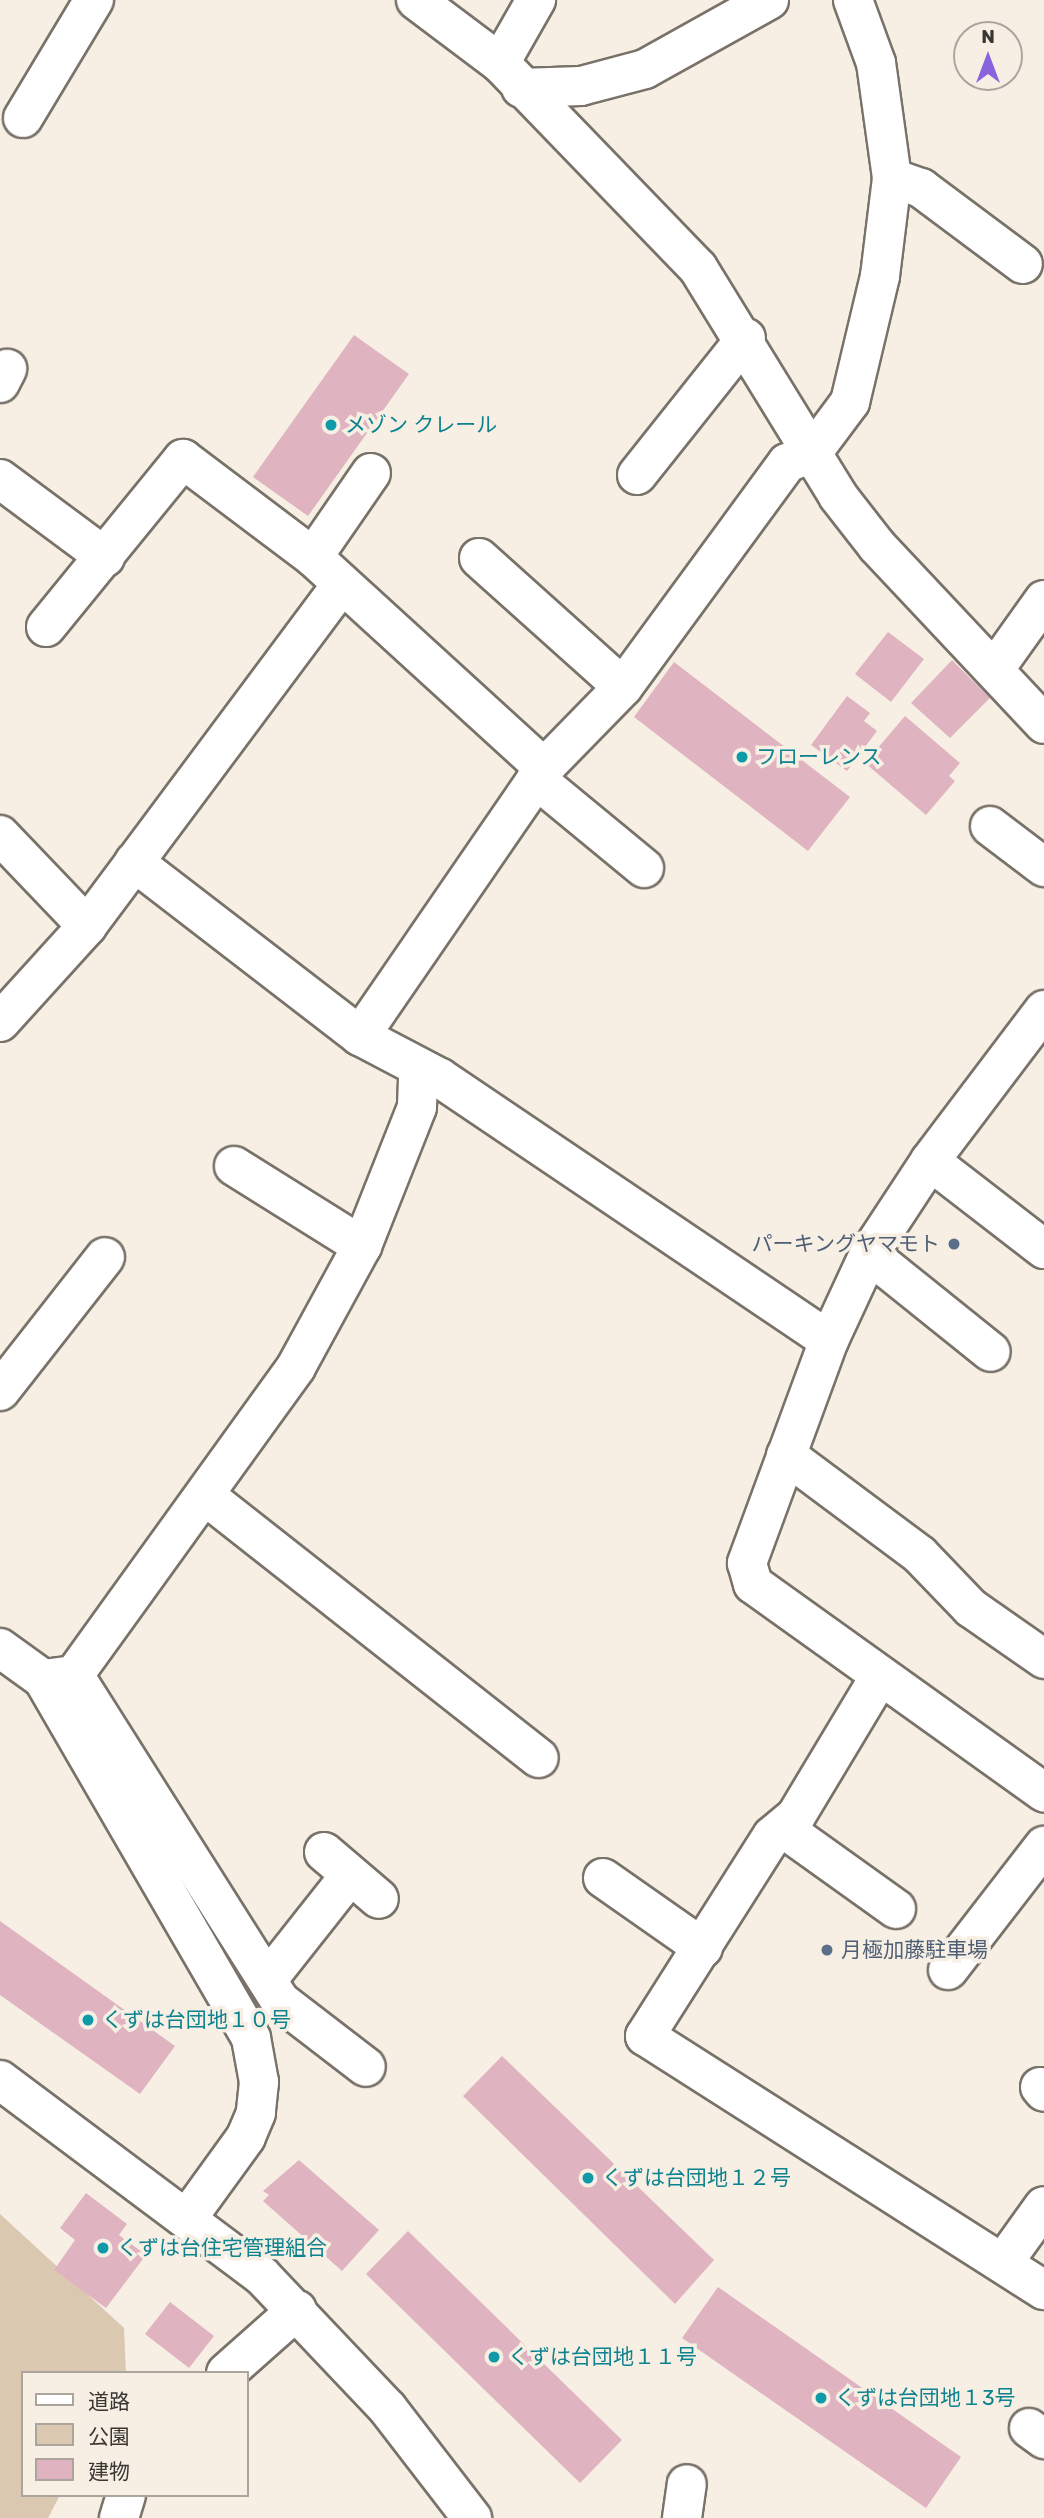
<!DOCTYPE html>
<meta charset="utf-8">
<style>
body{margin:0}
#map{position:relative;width:1044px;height:2518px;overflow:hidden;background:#f7efe4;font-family:Rubik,"Noto Sans JP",sans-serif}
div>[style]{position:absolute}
.green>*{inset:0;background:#dbc8b0}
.building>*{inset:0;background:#dfb4c0}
.roads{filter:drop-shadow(2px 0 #797269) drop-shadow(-2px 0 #797269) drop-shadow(0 2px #797269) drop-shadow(0 -2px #797269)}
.minor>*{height:38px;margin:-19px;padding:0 19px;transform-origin:19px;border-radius:19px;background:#fff}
.dots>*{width:19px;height:19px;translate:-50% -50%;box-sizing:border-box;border:4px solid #f7efe4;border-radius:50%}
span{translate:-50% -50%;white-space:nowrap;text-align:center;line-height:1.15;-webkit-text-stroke:7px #f7efe4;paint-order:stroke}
.culture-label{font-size:21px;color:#0d838f}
.left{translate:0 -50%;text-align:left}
.service-label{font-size:21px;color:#4e5e75}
.right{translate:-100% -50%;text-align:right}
.legend{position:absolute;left:21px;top:2371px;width:228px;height:126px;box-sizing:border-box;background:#f7efe4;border:2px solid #aba59d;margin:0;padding:9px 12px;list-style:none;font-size:21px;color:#3a3733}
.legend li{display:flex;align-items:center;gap:14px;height:35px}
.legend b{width:35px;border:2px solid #aba59d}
.north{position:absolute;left:953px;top:21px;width:70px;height:70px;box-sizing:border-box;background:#f7efe4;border:2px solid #aba59d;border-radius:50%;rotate:0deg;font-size:19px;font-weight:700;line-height:28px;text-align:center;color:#3a3733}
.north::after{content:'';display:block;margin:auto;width:24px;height:32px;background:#8963de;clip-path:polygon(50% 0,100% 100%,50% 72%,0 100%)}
</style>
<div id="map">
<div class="green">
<div style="clip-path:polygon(0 2214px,124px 2328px,126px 2373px,23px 2373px,23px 2495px,60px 2495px,48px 2518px,0 2518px)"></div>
</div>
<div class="building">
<div style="clip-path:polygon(354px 335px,409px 374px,308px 516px,253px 477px)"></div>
<div style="clip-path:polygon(888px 632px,924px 659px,891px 702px,855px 674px)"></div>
<div style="clip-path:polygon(952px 660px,990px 698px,950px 738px,911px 703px)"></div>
<div style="clip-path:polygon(674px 662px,850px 797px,808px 851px,634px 717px)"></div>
<div style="clip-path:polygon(847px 696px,870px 713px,864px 721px,877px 731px,847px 771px,811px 745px)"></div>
<div style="clip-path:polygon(905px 716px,960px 763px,949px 776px,955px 781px,926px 815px,865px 763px)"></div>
<div style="clip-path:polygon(0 1921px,175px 2046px,140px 2094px,0 1995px)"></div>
<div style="clip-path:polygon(502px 2056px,714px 2260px,675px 2304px,463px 2096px)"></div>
<div style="clip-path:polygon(299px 2160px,379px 2230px,342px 2271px,263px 2201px,269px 2195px,263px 2191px)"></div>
<div style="clip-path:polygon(86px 2193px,127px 2224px,119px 2235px,146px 2255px,106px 2308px,54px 2270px,75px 2240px,60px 2228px)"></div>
<div style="clip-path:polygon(408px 2231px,622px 2440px,580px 2483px,366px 2274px)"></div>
<div style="clip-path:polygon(718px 2287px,961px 2457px,926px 2508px,682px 2338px)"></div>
<div style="clip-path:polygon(170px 2302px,214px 2336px,189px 2368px,145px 2334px)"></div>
</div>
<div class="roads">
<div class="minor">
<div style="left:416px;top:0;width:105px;rotate:36.9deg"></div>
<div style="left:500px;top:63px;width:285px;rotate:46deg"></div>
<div style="left:698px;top:268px;width:268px;rotate:58.4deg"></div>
<div style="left:838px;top:496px;width:63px;rotate:52deg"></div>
<div style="left:877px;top:546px;width:244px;rotate:46.8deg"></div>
<div style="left:500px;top:63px;width:73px;rotate:-60.3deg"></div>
<div style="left:521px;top:88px;width:60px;rotate:-1.9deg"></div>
<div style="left:581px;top:86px;width:66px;rotate:-14.9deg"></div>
<div style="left:645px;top:69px;width:142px;rotate:-29.1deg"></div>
<div style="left:23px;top:118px;width:138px;rotate:-59deg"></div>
<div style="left:892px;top:178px;width:31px;rotate:19deg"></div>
<div style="left:921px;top:188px;width:127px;rotate:36.7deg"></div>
<div style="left:0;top:383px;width:16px;rotate:-63deg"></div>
<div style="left:637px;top:475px;width:175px;rotate:-51.5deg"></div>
<div style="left:0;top:479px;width:131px;rotate:36.6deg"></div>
<div style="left:313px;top:557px;width:102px;rotate:-55.4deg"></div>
<div style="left:479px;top:558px;width:193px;rotate:41.9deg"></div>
<div style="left:46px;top:627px;width:217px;rotate:-50.8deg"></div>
<div style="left:183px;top:459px;width:163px;rotate:37deg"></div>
<div style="left:313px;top:557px;width:313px;rotate:42.4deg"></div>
<div style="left:994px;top:670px;width:86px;rotate:-54.5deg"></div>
<div style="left:536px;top:779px;width:140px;rotate:39.5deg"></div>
<div style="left:990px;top:826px;width:68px;rotate:37.2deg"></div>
<div style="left:0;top:835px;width:126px;rotate:46.3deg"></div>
<div style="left:134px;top:862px;width:285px;rotate:37.6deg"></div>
<div style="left:360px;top:1036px;width:90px;rotate:27.7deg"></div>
<div style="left:440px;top:1078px;width:469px;rotate:34deg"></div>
<div style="left:1044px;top:1010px;width:189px;rotate:127.1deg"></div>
<div style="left:930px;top:1161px;width:111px;rotate:123.3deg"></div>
<div style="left:869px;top:1254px;width:95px;rotate:114.9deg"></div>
<div style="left:829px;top:1340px;width:238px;rotate:110.2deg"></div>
<div style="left:747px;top:1563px;width:22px;rotate:74deg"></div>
<div style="left:753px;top:1584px;width:358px;rotate:35.6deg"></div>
<div style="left:0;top:1022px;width:130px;rotate:-47.8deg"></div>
<div style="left:87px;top:926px;width:425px;rotate:-53.3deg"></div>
<div style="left:360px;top:1036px;width:325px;rotate:-55.5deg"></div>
<div style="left:544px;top:768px;width:113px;rotate:-45.7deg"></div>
<div style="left:623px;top:687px;width:278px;rotate:-53.8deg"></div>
<div style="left:787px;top:463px;width:27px;rotate:-22deg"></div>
<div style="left:812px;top:453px;width:64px;rotate:-53.3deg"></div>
<div style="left:850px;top:402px;width:130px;rotate:-76.6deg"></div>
<div style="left:880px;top:276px;width:99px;rotate:-83deg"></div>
<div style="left:892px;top:178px;width:116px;rotate:-97.9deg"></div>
<div style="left:876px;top:63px;width:67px;rotate:-110.1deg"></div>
<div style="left:930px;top:1161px;width:144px;rotate:37.7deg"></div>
<div style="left:234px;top:1166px;width:151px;rotate:32deg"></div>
<div style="left:869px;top:1254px;width:156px;rotate:38.8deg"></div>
<div style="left:0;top:1391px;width:170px;rotate:-51.9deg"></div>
<div style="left:786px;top:1455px;width:167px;rotate:36.7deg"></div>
<div style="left:920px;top:1555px;width:74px;rotate:46.1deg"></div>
<div style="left:971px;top:1608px;width:89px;rotate:34.9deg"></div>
<div style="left:207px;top:1497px;width:422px;rotate:38.2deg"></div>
<div style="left:0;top:1648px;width:53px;rotate:35.8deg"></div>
<div style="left:43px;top:1679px;width:415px;rotate:59.9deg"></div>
<div style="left:251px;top:2038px;width:45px;rotate:79.7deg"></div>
<div style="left:259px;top:2082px;width:31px;rotate:96deg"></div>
<div style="left:256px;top:2113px;width:26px;rotate:113deg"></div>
<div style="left:246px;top:2137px;width:99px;rotate:125.9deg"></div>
<div style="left:74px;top:1675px;width:386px;rotate:57.7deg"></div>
<div style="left:280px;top:2001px;width:108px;rotate:37.5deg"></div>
<div style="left:880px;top:1676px;width:163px;rotate:121deg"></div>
<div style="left:796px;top:1816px;width:31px;rotate:140deg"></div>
<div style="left:772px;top:1836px;width:237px;rotate:122.4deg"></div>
<div style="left:645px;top:2036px;width:473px;rotate:32.5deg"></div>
<div style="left:43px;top:1679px;width:31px;rotate:-7deg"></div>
<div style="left:74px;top:1675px;width:380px;rotate:-54.2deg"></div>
<div style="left:296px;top:1367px;width:138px;rotate:-61.4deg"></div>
<div style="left:362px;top:1246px;width:149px;rotate:-68.4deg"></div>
<div style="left:417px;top:1107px;width:36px;rotate:-88deg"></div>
<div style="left:783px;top:1828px;width:139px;rotate:35.6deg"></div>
<div style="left:324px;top:1852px;width:72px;rotate:40.5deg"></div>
<div style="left:603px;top:1878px;width:122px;rotate:35deg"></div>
<div style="left:948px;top:1970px;width:157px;rotate:-52.3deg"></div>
<div style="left:268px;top:1979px;width:132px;rotate:-51.7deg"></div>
<div style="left:0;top:2080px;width:327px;rotate:36.8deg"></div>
<div style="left:262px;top:2276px;width:183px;rotate:46.5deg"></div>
<div style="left:388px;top:2409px;width:138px;rotate:52.4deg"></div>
<div style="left:1040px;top:2087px;width:6px;rotate:51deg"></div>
<div style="left:1003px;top:2263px;width:70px;rotate:-54.3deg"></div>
<div style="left:226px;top:2373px;width:95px;rotate:-41.6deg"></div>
<div style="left:1029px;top:2428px;width:19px;rotate:36deg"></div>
<div style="left:119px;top:2518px;width:24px;rotate:-73deg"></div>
<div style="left:682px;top:2518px;width:34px;rotate:-82deg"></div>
</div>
</div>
<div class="dots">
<div style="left:331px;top:425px;background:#0f9aa8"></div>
<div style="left:742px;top:757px;background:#0f9aa8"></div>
<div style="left:954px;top:1244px;background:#5c6f8a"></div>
<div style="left:827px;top:1950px;background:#5c6f8a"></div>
<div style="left:88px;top:2020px;background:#0f9aa8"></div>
<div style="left:588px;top:2178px;background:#0f9aa8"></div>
<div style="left:103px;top:2248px;background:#0f9aa8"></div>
<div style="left:494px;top:2357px;background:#0f9aa8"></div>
<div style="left:821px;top:2398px;background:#0f9aa8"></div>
</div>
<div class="culture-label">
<span class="left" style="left:345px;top:425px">メゾン クレール</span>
<span class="left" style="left:756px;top:757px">フローレンス</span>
<span class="left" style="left:102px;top:2020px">くずは台団地１０号</span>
<span class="left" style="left:602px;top:2178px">くずは台団地１２号</span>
<span class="left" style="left:117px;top:2248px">くずは台住宅管理組合</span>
<span class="left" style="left:508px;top:2357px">くずは台団地１１号</span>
<span class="left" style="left:835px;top:2398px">くずは台団地１3号</span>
</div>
<div class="service-label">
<span class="right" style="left:940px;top:1244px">パーキングヤマモト</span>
<span class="left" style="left:841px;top:1950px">月極加藤駐車場</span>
</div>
<ul class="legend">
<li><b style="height:9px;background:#fff"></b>道路</li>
<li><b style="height:19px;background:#dbc8b0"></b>公園</li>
<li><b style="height:19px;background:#dfb4c0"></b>建物</li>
</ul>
<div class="north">N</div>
</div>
